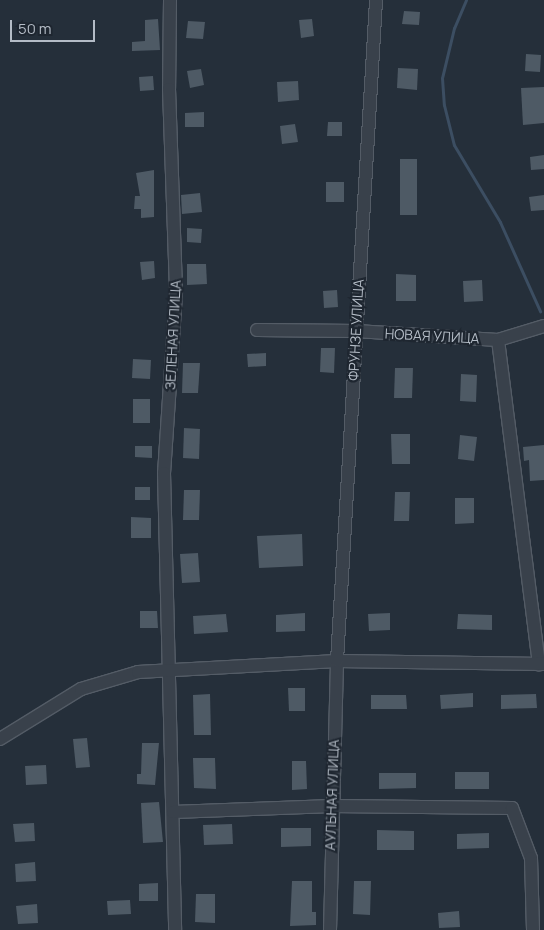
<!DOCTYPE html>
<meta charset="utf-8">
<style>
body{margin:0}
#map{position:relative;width:544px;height:930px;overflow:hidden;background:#252f3a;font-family:Manrope,sans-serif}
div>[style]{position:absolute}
.stream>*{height:3px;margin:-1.5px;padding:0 1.5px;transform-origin:1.5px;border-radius:1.5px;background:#3c4e62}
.building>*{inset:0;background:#4e5a65}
.roads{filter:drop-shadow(1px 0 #545c66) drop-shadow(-1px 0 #545c66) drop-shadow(0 1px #545c66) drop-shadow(0 -1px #545c66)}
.minor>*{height:12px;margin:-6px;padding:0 6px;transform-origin:6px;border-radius:6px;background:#39414b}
span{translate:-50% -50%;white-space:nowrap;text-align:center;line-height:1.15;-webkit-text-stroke:4.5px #1e2630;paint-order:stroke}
.street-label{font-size:14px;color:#b4bcc6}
.scale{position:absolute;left:10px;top:20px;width:85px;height:22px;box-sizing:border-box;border:2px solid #b4bcc6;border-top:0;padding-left:6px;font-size:15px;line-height:18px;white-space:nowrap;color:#b4bcc6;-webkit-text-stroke:4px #1e2630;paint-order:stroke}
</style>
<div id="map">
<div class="stream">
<div style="left:466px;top:0;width:30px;rotate:113deg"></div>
<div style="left:454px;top:28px;width:51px;rotate:103.5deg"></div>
<div style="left:442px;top:78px;width:27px;rotate:86deg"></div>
<div style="left:444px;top:105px;width:41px;rotate:76deg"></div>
<div style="left:454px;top:145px;width:90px;rotate:59.1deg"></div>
<div style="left:500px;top:222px;width:98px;rotate:65.8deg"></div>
</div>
<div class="building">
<div style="clip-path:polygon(404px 11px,420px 12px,419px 25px,402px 24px)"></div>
<div style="clip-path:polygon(158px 19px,160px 50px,132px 51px,132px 42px,145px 41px,145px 20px)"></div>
<div style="clip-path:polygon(312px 19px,314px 36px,301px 38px,299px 20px)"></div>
<div style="clip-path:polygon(188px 21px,205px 22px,203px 39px,186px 38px)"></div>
<div style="clip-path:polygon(526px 54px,541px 55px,540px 72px,525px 71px)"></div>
<div style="clip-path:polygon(398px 68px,418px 69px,417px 90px,397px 88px)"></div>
<div style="clip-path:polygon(201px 69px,204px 85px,190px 88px,187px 71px)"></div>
<div style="clip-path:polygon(153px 76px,154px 90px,140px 91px,139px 77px)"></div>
<div style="clip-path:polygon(298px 81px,299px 100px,278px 102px,277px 82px)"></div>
<div style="clip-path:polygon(544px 87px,544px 123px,523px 125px,521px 88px)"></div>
<div style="clip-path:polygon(204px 112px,204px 127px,185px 127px,185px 113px)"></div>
<div style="clip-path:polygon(328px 122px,342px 122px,342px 136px,327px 136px)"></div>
<div style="clip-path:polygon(295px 124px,298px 142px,282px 144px,280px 126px)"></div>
<div style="clip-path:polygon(544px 155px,544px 169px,531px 170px,530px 157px)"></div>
<div style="clip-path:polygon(400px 159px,417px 159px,417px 215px,400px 215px)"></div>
<div style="clip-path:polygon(154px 170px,154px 217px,141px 218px,141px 209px,134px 209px,135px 196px,140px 196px,136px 173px)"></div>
<div style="clip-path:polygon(326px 182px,344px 182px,344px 202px,326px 202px)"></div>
<div style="clip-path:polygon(200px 193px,202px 212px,182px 214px,181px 195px)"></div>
<div style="clip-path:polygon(544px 195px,544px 210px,531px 211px,529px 197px)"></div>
<div style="clip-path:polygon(187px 228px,202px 229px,201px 243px,187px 242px)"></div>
<div style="clip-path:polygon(154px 261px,155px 278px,142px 280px,140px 262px)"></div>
<div style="clip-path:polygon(187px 264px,206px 264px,207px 284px,187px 285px)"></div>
<div style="clip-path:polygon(396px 274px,416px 275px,416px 301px,396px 301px)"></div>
<div style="clip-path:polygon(482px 280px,483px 301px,464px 302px,463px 281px)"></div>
<div style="clip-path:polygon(337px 290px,338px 307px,324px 308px,323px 291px)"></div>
<div style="clip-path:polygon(321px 348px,335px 348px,334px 373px,320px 372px)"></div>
<div style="clip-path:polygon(266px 353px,266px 366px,248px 367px,247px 354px)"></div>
<div style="clip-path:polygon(133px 359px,151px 360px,150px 379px,132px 378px)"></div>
<div style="clip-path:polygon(183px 363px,200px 363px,198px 393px,182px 393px)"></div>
<div style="clip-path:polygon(395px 368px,413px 368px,412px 398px,394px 398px)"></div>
<div style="clip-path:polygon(461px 374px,477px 375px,476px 402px,460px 401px)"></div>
<div style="clip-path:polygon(133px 399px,150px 399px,150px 423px,133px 423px)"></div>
<div style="clip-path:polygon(184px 428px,200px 429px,199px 459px,183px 458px)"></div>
<div style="clip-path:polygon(391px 434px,410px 434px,410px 464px,392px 464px)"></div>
<div style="clip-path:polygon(460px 435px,477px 437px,474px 461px,458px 459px)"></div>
<div style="clip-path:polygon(544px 445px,544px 480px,530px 481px,529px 460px,524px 461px,523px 447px)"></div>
<div style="clip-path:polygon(135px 446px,152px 446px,152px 458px,135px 457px)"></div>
<div style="clip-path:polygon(135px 487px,150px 487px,150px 500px,135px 500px)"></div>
<div style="clip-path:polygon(184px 490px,200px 490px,199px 520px,183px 520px)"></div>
<div style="clip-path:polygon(395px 492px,410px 492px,409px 521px,394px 521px)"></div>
<div style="clip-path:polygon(455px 498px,474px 498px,474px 523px,455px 524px)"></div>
<div style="clip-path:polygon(131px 517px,151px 518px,151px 538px,131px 538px)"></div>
<div style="clip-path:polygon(302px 534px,303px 566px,259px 568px,257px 536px)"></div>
<div style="clip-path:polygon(198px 553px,200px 582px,182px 583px,180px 554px)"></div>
<div style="clip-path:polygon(140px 611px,157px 611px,158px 628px,140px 628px)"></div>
<div style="clip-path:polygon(305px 613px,305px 631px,276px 632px,276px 615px)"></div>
<div style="clip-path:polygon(390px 613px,390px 630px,369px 631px,368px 614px)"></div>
<div style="clip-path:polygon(226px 614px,228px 632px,194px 634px,193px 616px)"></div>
<div style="clip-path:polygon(458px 614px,492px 615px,492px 630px,457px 629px)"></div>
<div style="clip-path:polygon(288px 688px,305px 688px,305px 711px,289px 711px)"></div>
<div style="clip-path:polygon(473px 693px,473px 707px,441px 709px,440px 695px)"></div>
<div style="clip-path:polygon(210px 694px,211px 735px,194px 735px,193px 695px)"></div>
<div style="clip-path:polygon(536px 694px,537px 708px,501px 709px,501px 695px)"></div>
<div style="clip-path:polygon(371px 695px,406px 695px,407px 709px,371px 709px)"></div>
<div style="clip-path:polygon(87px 738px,90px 767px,76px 768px,73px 739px)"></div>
<div style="clip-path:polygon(142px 743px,159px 743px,155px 785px,137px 784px,137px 774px,141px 774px)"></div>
<div style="clip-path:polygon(193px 758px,215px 758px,216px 789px,194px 788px)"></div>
<div style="clip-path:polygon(292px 761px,306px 761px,307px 789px,292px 790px)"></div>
<div style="clip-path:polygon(46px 765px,47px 784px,26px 785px,25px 766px)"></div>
<div style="clip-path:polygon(455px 772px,489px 772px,489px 789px,455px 789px)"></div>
<div style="clip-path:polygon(379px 773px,416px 773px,416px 788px,379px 789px)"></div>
<div style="clip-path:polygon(159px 802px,163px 842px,143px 843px,141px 803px)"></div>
<div style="clip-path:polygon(34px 823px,35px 841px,15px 842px,13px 824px)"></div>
<div style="clip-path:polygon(232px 824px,233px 844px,204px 845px,203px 825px)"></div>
<div style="clip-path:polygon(281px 828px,311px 828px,311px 846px,281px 847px)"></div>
<div style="clip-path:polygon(377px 830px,414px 831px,414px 850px,377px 850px)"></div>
<div style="clip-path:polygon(489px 833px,489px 848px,457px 849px,457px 834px)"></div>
<div style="clip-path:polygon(35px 862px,36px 881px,16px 882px,15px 864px)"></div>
<div style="clip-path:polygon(292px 881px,312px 881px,312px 912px,316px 912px,316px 925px,290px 926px)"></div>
<div style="clip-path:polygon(354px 881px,371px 881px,370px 915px,353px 914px)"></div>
<div style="clip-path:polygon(158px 883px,158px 901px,139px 901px,139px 884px)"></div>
<div style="clip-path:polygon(196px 894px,215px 894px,215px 923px,195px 922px)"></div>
<div style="clip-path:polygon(130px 900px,131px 914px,108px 915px,107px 901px)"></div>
<div style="clip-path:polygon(37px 904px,38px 923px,18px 924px,16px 906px)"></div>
<div style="clip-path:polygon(459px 911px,460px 927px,439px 928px,438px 913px)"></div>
</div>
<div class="roads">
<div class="minor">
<div style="left:170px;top:0;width:89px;rotate:90.6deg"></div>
<div style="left:169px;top:89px;width:204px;rotate:88deg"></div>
<div style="left:176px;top:293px;width:180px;rotate:93.8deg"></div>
<div style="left:164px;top:473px;width:457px;rotate:88.6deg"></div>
<div style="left:257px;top:330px;width:99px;rotate:0.6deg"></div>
<div style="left:356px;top:331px;width:142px;rotate:3.6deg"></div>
<div style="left:498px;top:340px;width:48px;rotate:-16.9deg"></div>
<div style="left:498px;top:340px;width:327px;rotate:82.8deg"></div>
<div style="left:0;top:739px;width:95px;rotate:-31.7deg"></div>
<div style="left:81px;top:689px;width:59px;rotate:-16.6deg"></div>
<div style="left:138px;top:672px;width:199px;rotate:-3.2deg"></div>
<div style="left:337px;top:661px;width:207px;rotate:0.8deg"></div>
<div style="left:173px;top:812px;width:159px;rotate:-2.2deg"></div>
<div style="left:332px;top:806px;width:180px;rotate:0.6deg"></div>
<div style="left:512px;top:808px;width:53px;rotate:69.2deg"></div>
<div style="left:531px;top:858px;width:72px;rotate:88.4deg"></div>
<div style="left:330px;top:930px;width:269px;rotate:-88.5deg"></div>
<div style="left:337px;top:661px;width:662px;rotate:-86.62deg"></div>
</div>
</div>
<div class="street-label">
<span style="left:356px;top:330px;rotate:-87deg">ФРУНЗЕ УЛИЦА</span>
<span style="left:173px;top:335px;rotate:-87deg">ЗЕЛЕНАЯ УЛИЦА</span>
<span style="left:432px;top:336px;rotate:3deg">НОВАЯ УЛИЦА</span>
<span style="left:332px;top:795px;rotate:-88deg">АУЛЬНАЯ УЛИЦА</span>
</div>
<div class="scale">50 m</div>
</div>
